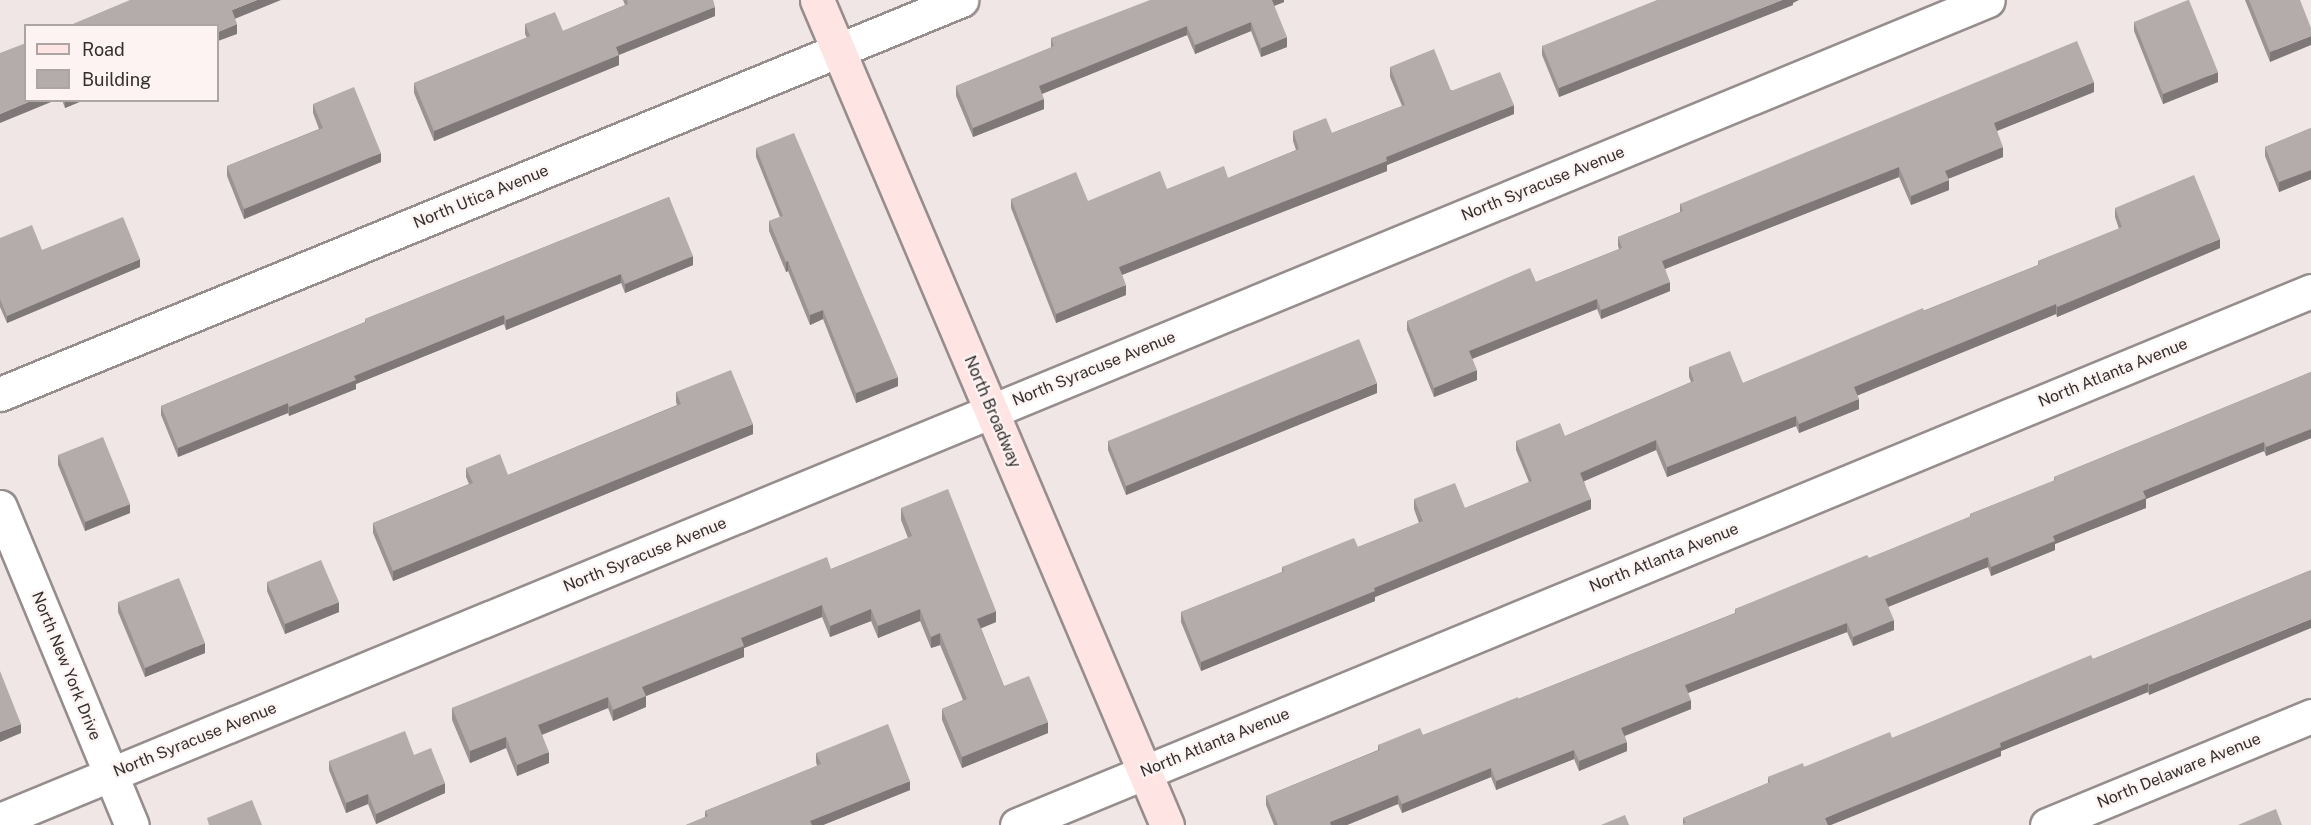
<!DOCTYPE html>
<style>
body{margin:0}
#map{position:relative;width:2311px;height:825px;overflow:hidden;background:#efe6e5;font-family:"Public Sans",sans-serif}
div>[style]{position:absolute}
.roads{filter:drop-shadow(2px 0 #968d8d) drop-shadow(-2px 0 #968d8d) drop-shadow(0 2px #968d8d) drop-shadow(0 -2px #968d8d)}
.minor>*{height:33px;margin:-16.5px;padding:0 16.5px;transform-origin:16.5px;border-radius:16.5px;background:#fff}
.secondary>*{height:33px;margin:-16.5px;padding:0 16.5px;transform-origin:16.5px;border-radius:16.5px;background:#fee4e2}
.wall>*{inset:0;background:#9b9393}
.shaded-wall>*{inset:0;background:#7e7878}
.building>*{inset:0;background:#b4abab}
span{translate:-50% -50%;white-space:nowrap;text-align:center;line-height:1.15;-webkit-text-stroke:4.5px #fdf3f2;paint-order:stroke}
.street-label{font-size:16px;color:#322f2e}
.legend{position:absolute;left:24px;top:24px;width:195px;height:78px;box-sizing:border-box;background:#fdf3f2;border:2px solid #aca5a4;margin:0;padding:8px 10px;list-style:none;font-size:18px;color:#322f2e}
.legend li{display:flex;align-items:center;gap:12px;height:30px}
.legend b{width:30px;border:2px solid #aca5a4}
</style>
<div id="map">
<div class="roads">
<div class="minor">
<div style="left:0;top:394px;width:1039px;rotate:-22.29deg"></div>
<div style="left:0;top:507px;width:344px;rotate:67.5deg"></div>
<div style="left:0;top:820px;width:2150px;rotate:-22.41deg"></div>
<div style="left:1017px;top:825px;width:1400px;rotate:-22.42deg"></div>
<div style="left:2047px;top:825px;width:286px;rotate:-22.4deg"></div>
</div>
<div class="secondary">
<div style="left:817px;top:0;width:896px;rotate:67.01deg"></div>
</div>
</div>
<div class="wall">
<div style="clip-path:polygon(623px 0,713px 0,715px 16px,619px 55px,619px 65px,434px 141px,414px 93px,414px 83px,527px 38px,525px 34px,525px 24px,563px 31px,625px 5px)"></div>
<div style="clip-path:polygon(1284px 0,1284px 2px,1274px 6px,1287px 47px,1261px 57px,1251px 31px,1195px 54px,1187px 35px,1042px 94px,1044px 109px,973px 137px,956px 96px,956px 86px,1051px 48px,1051px 38px)"></div>
<div style="clip-path:polygon(2245px 0,2300px 0,2270px 62px)"></div>
<div style="clip-path:polygon(1793px 3px,1793px 5px,1559px 97px,1542px 55px,1542px 46px)"></div>
<div style="clip-path:polygon(2134px 22px,2218px 82px,2163px 104px,2134px 31px)"></div>
<div style="clip-path:polygon(1390px 67px,1514px 114px,1387px 165px,1387px 171px,1122px 275px,1126px 295px,1056px 323px,1011px 208px,1011px 199px,1088px 201px,1167px 189px,1228px 178px,1296px 150px,1293px 141px,1293px 131px,1332px 133px,1402px 106px,1390px 77px)"></div>
<div style="clip-path:polygon(2094px 92px,1997px 131px,2003px 157px,1948px 179px,1949px 190px,1911px 205px,1899px 177px,1665px 269px,1670px 291px,1601px 319px,1597px 309px,1472px 359px,1477px 380px,1434px 397px,1407px 330px,1407px 321px,1536px 282px,1619px 249px,1618px 246px,1618px 237px,1680px 212px,1680px 204px)"></div>
<div style="clip-path:polygon(62px 100px,84px 100px,65px 108px)"></div>
<div style="clip-path:polygon(313px 104px,381px 162px,244px 219px,227px 176px,227px 166px,319px 129px,313px 113px)"></div>
<div style="clip-path:polygon(2311px 128px,2311px 179px,2279px 192px,2265px 156px,2265px 147px)"></div>
<div style="clip-path:polygon(756px 148px,898px 386px,856px 403px,823px 319px,810px 325px,788px 271px,786px 272px,769px 231px,769px 221px,780px 217px,756px 157px)"></div>
<div style="clip-path:polygon(669px 197px,693px 265px,625px 293px,621px 283px,506px 330px,504px 324px,356px 384px,356px 389px,289px 416px,288px 413px,178px 457px,161px 415px,161px 406px,365px 322px,365px 319px)"></div>
<div style="clip-path:polygon(2115px 208px,2220px 248px,2057px 317px,2056px 314px,1857px 395px,1859px 409px,1799px 433px,1796px 426px,1667px 477px,1656px 450px,1584px 481px,1591px 509px,1375px 597px,1375px 601px,1201px 671px,1181px 622px,1181px 612px,1282px 572px,1282px 567px,1358px 547px,1419px 523px,1414px 509px,1414px 499px,1465px 508px,1529px 482px,1516px 450px,1516px 441px,1565px 436px,1691px 382px,1689px 377px,1689px 367px,1743px 383px,2038px 265px,2038px 261px,2119px 229px,2115px 217px)"></div>
<div style="clip-path:polygon(0 238px,42px 250px,140px 267px,7px 323px,0 307px)"></div>
<div style="clip-path:polygon(2311px 372px,2311px 438px,2266px 456px,2264px 451px,2146px 499px,2146px 508px,2055px 544px,2055px 550px,1991px 576px,1988px 567px,1888px 607px,1894px 630px,1853px 646px,1847px 632px,1688px 693px,1691px 709px,1625px 736px,1627px 751px,1579px 771px,1574px 759px,1496px 790px,1491px 777px,1402px 813px,1398px 804px,1347px 825px,1274px 825px,1266px 805px,1266px 796px,1378px 750px,1378px 745px,1423px 735px,1518px 699px,1735px 613px,1735px 609px,1869px 558px,1970px 517px,1970px 514px,2054px 481px,2054px 477px)"></div>
<div style="clip-path:polygon(676px 392px,753px 434px,393px 581px,373px 533px,373px 523px,469px 484px,466px 477px,466px 468px,508px 475px,677px 405px,676px 402px)"></div>
<div style="clip-path:polygon(1377px 393px,1126px 495px,1108px 450px,1108px 441px)"></div>
<div style="clip-path:polygon(58px 455px,130px 513px,85px 531px,58px 465px)"></div>
<div style="clip-path:polygon(901px 508px,996px 622px,981px 628px,1004px 686px,1048px 733px,962px 768px,942px 720px,942px 709px,963px 700px,940px 645px,931px 648px,920px 621px,878px 638px,871px 621px,830px 637px,822px 617px,744px 648px,744px 657px,646px 696px,646px 707px,613px 721px,608px 708px,542px 735px,549px 763px,517px 776px,506px 748px,470px 763px,452px 720px,452px 708px,831px 569px,908px 538px,901px 520px)"></div>
<div style="clip-path:polygon(2311px 570px,2149px 695px,2148px 692px,2001px 751px,2001px 756px,1683px 824px,1683px 818px,1768px 783px,1768px 777px,1804px 767px,1892px 738px,2093px 659px)"></div>
<div style="clip-path:polygon(267px 582px,339px 612px,285px 634px,267px 591px)"></div>
<div style="clip-path:polygon(118px 602px,205px 653px,145px 677px,118px 612px)"></div>
<div style="clip-path:polygon(816px 753px,910px 790px,823px 825px,686px 825px,705px 817px,705px 811px,817px 766px,816px 762px)"></div>
<div style="clip-path:polygon(414px 755px,445px 793px,376px 824px,368px 804px,346px 813px,329px 770px,329px 761px)"></div>
</div>
<div class="shaded-wall">
<div style="clip-path:polygon(257px 0,281px 0,232px 20px,232px 10px)"></div>
<div style="clip-path:polygon(1271px 0,1284px 0,1284px 2px,1271px 7px)"></div>
<div style="clip-path:polygon(1782px 0,1799px 0,1793px 3px,1793px 5px,1559px 97px,1559px 88px)"></div>
<div style="clip-path:polygon(715px 7px,715px 16px,616px 56px,616px 47px)"></div>
<div style="clip-path:polygon(1251px 22px,1251px 31px,1195px 54px,1195px 45px)"></div>
<div style="clip-path:polygon(237px 24px,237px 34px,218px 41px,218px 32px)"></div>
<div style="clip-path:polygon(1187px 26px,1187px 35px,1039px 95px,1039px 86px)"></div>
<div style="clip-path:polygon(2311px 36px,2311px 45px,2270px 62px,2270px 52px)"></div>
<div style="clip-path:polygon(1287px 37px,1287px 47px,1261px 57px,1261px 48px)"></div>
<div style="clip-path:polygon(619px 55px,619px 65px,434px 141px,434px 131px)"></div>
<div style="clip-path:polygon(2218px 72px,2218px 82px,2163px 104px,2163px 94px)"></div>
<div style="clip-path:polygon(2094px 82px,2094px 92px,1994px 132px,1994px 123px)"></div>
<div style="clip-path:polygon(1044px 99px,1044px 109px,973px 137px,973px 128px)"></div>
<div style="clip-path:polygon(33px 100px,56px 100px,0 123px,0 114px)"></div>
<div style="clip-path:polygon(65px 100px,84px 100px,65px 108px)"></div>
<div style="clip-path:polygon(1514px 105px,1514px 114px,1387px 165px,1387px 171px,1119px 276px,1119px 267px)"></div>
<div style="clip-path:polygon(2003px 147px,2003px 157px,1945px 180px,1945px 171px)"></div>
<div style="clip-path:polygon(381px 153px,381px 162px,244px 219px,244px 209px)"></div>
<div style="clip-path:polygon(1899px 167px,1899px 177px,1662px 270px,1662px 261px)"></div>
<div style="clip-path:polygon(2311px 170px,2311px 179px,2279px 192px,2279px 182px)"></div>
<div style="clip-path:polygon(1949px 180px,1949px 190px,1911px 205px,1911px 196px)"></div>
<div style="clip-path:polygon(2220px 239px,2220px 248px,2057px 317px,2057px 307px)"></div>
<div style="clip-path:polygon(693px 256px,693px 265px,625px 293px,625px 284px)"></div>
<div style="clip-path:polygon(140px 259px,140px 267px,7px 323px,7px 316px)"></div>
<div style="clip-path:polygon(788px 261px,788px 271px,786px 272px,786px 262px)"></div>
<div style="clip-path:polygon(621px 274px,621px 283px,506px 330px,506px 320px)"></div>
<div style="clip-path:polygon(1670px 282px,1670px 291px,1601px 319px,1601px 310px)"></div>
<div style="clip-path:polygon(1126px 285px,1126px 295px,1056px 323px,1056px 314px)"></div>
<div style="clip-path:polygon(1597px 299px,1597px 309px,1469px 360px,1469px 351px)"></div>
<div style="clip-path:polygon(2056px 304px,2056px 314px,1854px 397px,1854px 387px)"></div>
<div style="clip-path:polygon(823px 310px,823px 319px,810px 325px,810px 315px)"></div>
<div style="clip-path:polygon(504px 315px,504px 324px,356px 384px,356px 389px,289px 416px,289px 407px,354px 376px)"></div>
<div style="clip-path:polygon(1477px 370px,1477px 380px,1434px 397px,1434px 388px)"></div>
<div style="clip-path:polygon(898px 377px,898px 386px,856px 403px,856px 393px)"></div>
<div style="clip-path:polygon(1377px 383px,1377px 393px,1126px 495px,1126px 486px)"></div>
<div style="clip-path:polygon(1859px 399px,1859px 409px,1799px 433px,1799px 424px)"></div>
<div style="clip-path:polygon(288px 403px,288px 413px,178px 457px,178px 448px)"></div>
<div style="clip-path:polygon(1796px 416px,1796px 426px,1667px 477px,1667px 467px)"></div>
<div style="clip-path:polygon(753px 424px,753px 434px,393px 581px,393px 571px)"></div>
<div style="clip-path:polygon(2311px 429px,2311px 438px,2266px 456px,2266px 447px)"></div>
<div style="clip-path:polygon(1656px 440px,1656px 450px,1580px 483px,1580px 473px)"></div>
<div style="clip-path:polygon(2264px 442px,2264px 451px,2146px 499px,2146px 508px,2055px 544px,2055px 550px,1991px 576px,1991px 567px,2143px 491px)"></div>
<div style="clip-path:polygon(1591px 499px,1591px 509px,1375px 597px,1375px 601px,1201px 671px,1201px 662px,1374px 588px)"></div>
<div style="clip-path:polygon(130px 504px,130px 513px,85px 531px,85px 522px)"></div>
<div style="clip-path:polygon(1988px 557px,1988px 567px,1885px 608px,1885px 599px)"></div>
<div style="clip-path:polygon(339px 602px,339px 612px,285px 634px,285px 624px)"></div>
<div style="clip-path:polygon(822px 605px,822px 617px,744px 648px,744px 657px,646px 696px,646px 707px,613px 721px,613px 710px,642px 687px,741px 638px)"></div>
<div style="clip-path:polygon(871px 609px,871px 621px,830px 637px,830px 626px)"></div>
<div style="clip-path:polygon(920px 609px,920px 621px,878px 638px,878px 626px)"></div>
<div style="clip-path:polygon(996px 611px,996px 622px,977px 630px,977px 619px)"></div>
<div style="clip-path:polygon(2311px 619px,2311px 628px,2149px 695px,2149px 685px)"></div>
<div style="clip-path:polygon(1894px 620px,1894px 630px,1853px 646px,1853px 637px)"></div>
<div style="clip-path:polygon(1847px 623px,1847px 632px,1685px 694px,1685px 685px)"></div>
<div style="clip-path:polygon(940px 633px,940px 645px,931px 648px,931px 637px)"></div>
<div style="clip-path:polygon(205px 643px,205px 653px,145px 677px,145px 668px)"></div>
<div style="clip-path:polygon(2148px 683px,2148px 692px,2001px 751px,2001px 756px,1831px 825px,1825px 825px,1825px 818px,2000px 743px)"></div>
<div style="clip-path:polygon(608px 697px,608px 708px,538px 736px,538px 725px)"></div>
<div style="clip-path:polygon(1691px 700px,1691px 709px,1621px 737px,1621px 728px)"></div>
<div style="clip-path:polygon(1048px 722px,1048px 733px,962px 768px,962px 757px)"></div>
<div style="clip-path:polygon(21px 724px,21px 733px,0 742px,0 732px)"></div>
<div style="clip-path:polygon(506px 737px,506px 748px,470px 763px,470px 751px)"></div>
<div style="clip-path:polygon(1627px 742px,1627px 751px,1579px 771px,1579px 761px)"></div>
<div style="clip-path:polygon(1574px 750px,1574px 759px,1496px 790px,1496px 781px)"></div>
<div style="clip-path:polygon(549px 752px,549px 763px,517px 776px,517px 765px)"></div>
<div style="clip-path:polygon(1491px 768px,1491px 777px,1402px 813px,1402px 804px)"></div>
<div style="clip-path:polygon(910px 781px,910px 790px,823px 825px,810px 825px,810px 821px)"></div>
<div style="clip-path:polygon(445px 783px,445px 793px,376px 824px,376px 814px)"></div>
<div style="clip-path:polygon(368px 794px,368px 804px,346px 813px,346px 803px)"></div>
<div style="clip-path:polygon(1398px 795px,1398px 804px,1347px 825px,1330px 825px,1330px 822px)"></div>
</div>
<div class="building">
<div style="clip-path:polygon(130px 0,257px 0,232px 10px,237px 24px,218px 32px,218px 26px,68px 26px)"></div>
<div style="clip-path:polygon(627px 0,713px 0,715px 7px,616px 47px,619px 55px,434px 131px,414px 83px,530px 36px,525px 24px,555px 12px,563px 31px,628px 4px)"></div>
<div style="clip-path:polygon(1150px 0,1272px 0,1287px 37px,1261px 48px,1251px 22px,1195px 45px,1187px 26px,1039px 86px,1044px 99px,973px 128px,956px 86px,1054px 46px,1051px 38px)"></div>
<div style="clip-path:polygon(1657px 0,1782px 0,1559px 88px,1542px 46px)"></div>
<div style="clip-path:polygon(2188px 0,2189px 0,2218px 72px,2163px 94px,2134px 22px)"></div>
<div style="clip-path:polygon(2249px 0,2300px 0,2311px 28px,2311px 36px,2270px 52px)"></div>
<div style="clip-path:polygon(2077px 41px,2094px 82px,1994px 123px,2003px 147px,1945px 171px,1949px 180px,1911px 196px,1899px 167px,1662px 261px,1670px 282px,1601px 310px,1597px 299px,1469px 351px,1477px 370px,1434px 388px,1407px 321px,1530px 268px,1536px 282px,1622px 248px,1618px 237px,1683px 211px,1680px 204px)"></div>
<div style="clip-path:polygon(26px 43px,26px 100px,33px 100px,0 114px,0 53px)"></div>
<div style="clip-path:polygon(1434px 49px,1451px 91px,1500px 72px,1514px 105px,1386px 157px,1387px 161px,1119px 267px,1126px 285px,1056px 314px,1011px 199px,1076px 172px,1088px 201px,1160px 171px,1167px 189px,1224px 166px,1228px 178px,1299px 149px,1293px 131px,1326px 118px,1332px 133px,1405px 105px,1390px 67px)"></div>
<div style="clip-path:polygon(354px 87px,381px 153px,244px 209px,227px 166px,323px 128px,313px 104px)"></div>
<div style="clip-path:polygon(2311px 128px,2311px 170px,2279px 182px,2265px 147px)"></div>
<div style="clip-path:polygon(794px 133px,898px 377px,856px 393px,823px 310px,810px 315px,788px 261px,786px 262px,769px 221px,783px 216px,756px 148px)"></div>
<div style="clip-path:polygon(2194px 175px,2220px 239px,2057px 307px,2056px 304px,1854px 387px,1859px 399px,1799px 424px,1796px 416px,1667px 467px,1656px 440px,1580px 473px,1591px 499px,1374px 588px,1375px 591px,1201px 662px,1181px 612px,1284px 571px,1282px 567px,1354px 538px,1358px 547px,1423px 521px,1414px 499px,1455px 483px,1465px 508px,1532px 481px,1516px 441px,1560px 423px,1565px 436px,1694px 381px,1689px 367px,1730px 351px,1743px 383px,1923px 308px,1924px 311px,2039px 265px,2038px 261px,2122px 227px,2115px 208px)"></div>
<div style="clip-path:polygon(669px 197px,693px 256px,625px 284px,621px 274px,506px 320px,504px 315px,354px 376px,356px 380px,289px 407px,288px 403px,178px 448px,161px 406px,366px 322px,365px 319px)"></div>
<div style="clip-path:polygon(123px 217px,140px 259px,7px 316px,0 299px,0 238px,32px 225px,42px 250px)"></div>
<div style="clip-path:polygon(1359px 339px,1377px 383px,1126px 486px,1108px 441px)"></div>
<div style="clip-path:polygon(731px 370px,753px 424px,393px 571px,373px 523px,473px 483px,466px 468px,500px 454px,508px 475px,681px 404px,676px 392px)"></div>
<div style="clip-path:polygon(2311px 372px,2311px 429px,2266px 447px,2264px 442px,2143px 491px,2146px 498px,2053px 536px,2055px 541px,1991px 567px,1988px 557px,1885px 599px,1894px 620px,1853px 637px,1847px 623px,1685px 685px,1691px 700px,1621px 728px,1627px 742px,1579px 761px,1574px 750px,1496px 781px,1491px 768px,1402px 804px,1398px 795px,1330px 822px,1331px 825px,1278px 825px,1266px 796px,1380px 750px,1378px 745px,1420px 728px,1423px 735px,1518px 697px,1518px 699px,1736px 613px,1735px 609px,1867px 555px,1869px 558px,1971px 516px,1970px 514px,2055px 480px,2054px 477px)"></div>
<div style="clip-path:polygon(103px 437px,130px 504px,85px 522px,58px 455px)"></div>
<div style="clip-path:polygon(948px 489px,996px 611px,977px 619px,1004px 686px,1029px 676px,1048px 722px,962px 757px,942px 709px,967px 699px,940px 633px,931px 637px,920px 609px,878px 626px,871px 609px,830px 626px,822px 605px,741px 638px,744px 646px,642px 687px,646px 696px,613px 710px,608px 697px,538px 725px,549px 752px,517px 765px,506px 737px,470px 751px,452px 708px,827px 557px,831px 569px,912px 536px,901px 508px)"></div>
<div style="clip-path:polygon(321px 560px,339px 602px,285px 624px,267px 582px)"></div>
<div style="clip-path:polygon(2311px 570px,2311px 619px,2149px 685px,2148px 683px,2000px 743px,2001px 747px,1825px 818px,1828px 825px,1682px 825px,1686px 823px,1683px 818px,1770px 782px,1768px 777px,1803px 763px,1804px 767px,1890px 732px,1892px 738px,2091px 655px,2093px 659px)"></div>
<div style="clip-path:polygon(179px 578px,205px 643px,145px 668px,118px 602px)"></div>
<div style="clip-path:polygon(0 671px,21px 724px,0 732px)"></div>
<div style="clip-path:polygon(888px 724px,910px 781px,810px 821px,812px 825px,686px 825px,708px 816px,705px 811px,821px 764px,816px 753px)"></div>
<div style="clip-path:polygon(405px 731px,414px 755px,431px 748px,445px 783px,376px 814px,368px 794px,346px 803px,329px 761px)"></div>
<div style="clip-path:polygon(252px 800px,262px 825px,209px 825px,207px 818px)"></div>
<div style="clip-path:polygon(2276px 809px,2282px 825px,2238px 825px)"></div>
<div style="clip-path:polygon(1625px 815px,1629px 825px,1601px 825px)"></div>
</div>
<div class="street-label">
<span style="left:1543px;top:184px;rotate:-22deg">North Syracuse Avenue</span>
<span style="left:481px;top:197px;rotate:-22deg">North Utica Avenue</span>
<span style="left:1094px;top:369px;rotate:-22deg">North Syracuse Avenue</span>
<span style="left:2113px;top:373px;rotate:-22deg">North Atlanta Avenue</span>
<span style="left:992px;top:412px;rotate:67deg">North Broadway</span>
<span style="left:645px;top:555px;rotate:-22deg">North Syracuse Avenue</span>
<span style="left:1664px;top:558px;rotate:-22deg">North Atlanta Avenue</span>
<span style="left:66px;top:666px;rotate:68deg">North New York Drive</span>
<span style="left:195px;top:740px;rotate:-22deg">North Syracuse Avenue</span>
<span style="left:1215px;top:743px;rotate:-22deg">North Atlanta Avenue</span>
<span style="left:2179px;top:771px;rotate:-22deg">North Delaware Avenue</span>
</div>
<ul class="legend">
<li><b style="height:8px;background:#fee4e2"></b>Road</li>
<li><b style="height:16px;background:#b4abab"></b>Building</li>
</ul>
</div>
